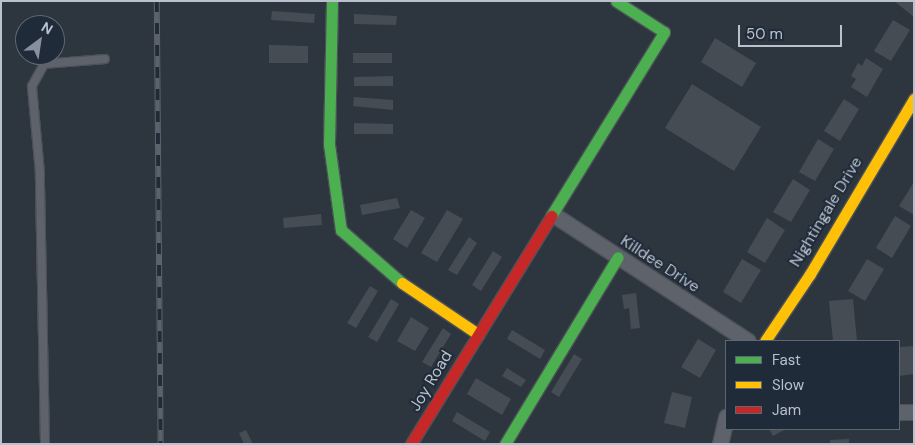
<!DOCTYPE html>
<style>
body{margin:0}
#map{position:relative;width:915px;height:445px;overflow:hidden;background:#2d353e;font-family:"DM Sans",sans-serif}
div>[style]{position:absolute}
.building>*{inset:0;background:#464c53}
.roads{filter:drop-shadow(1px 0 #4c5158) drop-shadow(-1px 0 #4c5158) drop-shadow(0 1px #4c5158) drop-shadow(0 -1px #4c5158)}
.lane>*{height:8px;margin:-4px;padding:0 4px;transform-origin:4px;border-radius:4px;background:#5e636b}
.street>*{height:15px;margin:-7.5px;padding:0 7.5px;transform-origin:7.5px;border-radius:7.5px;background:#5e636b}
.fast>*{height:11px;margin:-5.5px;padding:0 5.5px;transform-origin:5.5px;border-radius:5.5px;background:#4caf50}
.slow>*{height:11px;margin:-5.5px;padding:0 5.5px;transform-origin:5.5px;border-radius:5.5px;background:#ffc107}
.jam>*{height:11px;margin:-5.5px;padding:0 5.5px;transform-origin:5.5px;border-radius:5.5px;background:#c62828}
.rail>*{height:5.5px;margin-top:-2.75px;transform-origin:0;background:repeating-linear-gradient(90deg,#202b39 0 11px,#5c6269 0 22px);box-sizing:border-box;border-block:1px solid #5c6269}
span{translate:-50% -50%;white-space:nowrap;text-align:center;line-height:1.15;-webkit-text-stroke:4px #202b39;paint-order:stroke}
.street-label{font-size:16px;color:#b9c1cd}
.frame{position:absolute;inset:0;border:2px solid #b9c1cd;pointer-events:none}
.legend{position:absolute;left:725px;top:340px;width:175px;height:90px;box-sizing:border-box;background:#202b39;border:1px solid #5d6774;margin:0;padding:6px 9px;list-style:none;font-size:15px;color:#b9c1cd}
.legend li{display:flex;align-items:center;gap:10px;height:25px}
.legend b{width:25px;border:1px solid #5d6774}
.north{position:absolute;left:15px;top:15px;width:50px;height:50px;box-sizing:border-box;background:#202b39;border:1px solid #5d6774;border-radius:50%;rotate:31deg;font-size:14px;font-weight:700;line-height:20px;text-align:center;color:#b9c1cd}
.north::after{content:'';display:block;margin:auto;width:18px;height:22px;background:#88909b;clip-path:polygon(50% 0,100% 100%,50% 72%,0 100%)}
.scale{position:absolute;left:738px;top:25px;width:104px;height:22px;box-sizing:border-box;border:2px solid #b9c1cd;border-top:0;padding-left:6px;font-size:15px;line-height:18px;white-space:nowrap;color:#b9c1cd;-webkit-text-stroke:4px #202b39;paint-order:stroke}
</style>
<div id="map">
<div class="building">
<div style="clip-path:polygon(894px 1px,914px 1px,914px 17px)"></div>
<div style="clip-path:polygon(272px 11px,315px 14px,314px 23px,271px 20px)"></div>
<div style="clip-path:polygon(354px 14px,397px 16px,396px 25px,354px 24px)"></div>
<div style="clip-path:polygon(893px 20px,910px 30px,891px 61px,874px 51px)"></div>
<div style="clip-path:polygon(715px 38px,756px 63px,742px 87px,701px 62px)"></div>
<div style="clip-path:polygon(269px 45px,308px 46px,308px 63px,269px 63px)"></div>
<div style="clip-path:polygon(353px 53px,392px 53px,392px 63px,353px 63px)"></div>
<div style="clip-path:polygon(866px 58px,883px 69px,867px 97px,851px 87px,856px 79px,851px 76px,858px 63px,862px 66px)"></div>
<div style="clip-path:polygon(393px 76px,393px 86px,354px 86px,354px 77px)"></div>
<div style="clip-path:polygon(692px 84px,761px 127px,734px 171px,665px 128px)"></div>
<div style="clip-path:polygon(354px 97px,393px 100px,393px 110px,353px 106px)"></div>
<div style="clip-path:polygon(844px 99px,859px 109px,840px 141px,824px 131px)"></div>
<div style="clip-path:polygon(354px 123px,393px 124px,393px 134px,354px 134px)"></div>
<div style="clip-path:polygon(818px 139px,834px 149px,815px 181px,799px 172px)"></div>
<div style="clip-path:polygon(793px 179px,810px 190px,791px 222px,773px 212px)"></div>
<div style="clip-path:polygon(914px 182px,914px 215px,899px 206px)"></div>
<div style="clip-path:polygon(397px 198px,400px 208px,362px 215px,360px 205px)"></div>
<div style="clip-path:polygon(411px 210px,425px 218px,407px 248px,393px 239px)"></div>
<div style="clip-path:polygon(447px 210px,463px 219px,437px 262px,421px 253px)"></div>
<div style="clip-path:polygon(321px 214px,322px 225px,284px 228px,283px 218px)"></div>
<div style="clip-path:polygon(895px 216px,911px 226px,892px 258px,876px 248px)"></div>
<div style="clip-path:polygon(767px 218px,785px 230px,765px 263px,747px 252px)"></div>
<div style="clip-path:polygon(469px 237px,477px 243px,457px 275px,448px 270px)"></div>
<div style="clip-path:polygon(493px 251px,502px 257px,481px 291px,472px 285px)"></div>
<div style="clip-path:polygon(742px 259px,761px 270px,741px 303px,723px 292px)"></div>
<div style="clip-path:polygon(867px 259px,884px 269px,865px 301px,848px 291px)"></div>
<div style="clip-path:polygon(370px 286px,378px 291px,356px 328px,347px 323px)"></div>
<div style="clip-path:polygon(636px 293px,640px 328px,631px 329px,629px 308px,624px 309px,622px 295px)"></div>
<div style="clip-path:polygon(391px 299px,399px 304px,377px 342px,368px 337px)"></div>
<div style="clip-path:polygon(853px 299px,857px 341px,833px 341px,829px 301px)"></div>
<div style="clip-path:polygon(411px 317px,429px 328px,415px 351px,397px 341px)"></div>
<div style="clip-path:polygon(443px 328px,451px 334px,431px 367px,422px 362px)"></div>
<div style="clip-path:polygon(512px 330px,545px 350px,540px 359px,507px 339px)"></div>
<div style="clip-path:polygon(698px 339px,716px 350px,700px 378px,681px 367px)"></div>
<div style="clip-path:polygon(914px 346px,914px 374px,899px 376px,899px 347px)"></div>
<div style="clip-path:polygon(574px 354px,582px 359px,559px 397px,551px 392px)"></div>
<div style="clip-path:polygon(507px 368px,526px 380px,521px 387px,502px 376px)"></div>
<div style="clip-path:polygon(476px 378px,511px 399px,502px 415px,467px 394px)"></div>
<div style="clip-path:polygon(672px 392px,692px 397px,685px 428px,664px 423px)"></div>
<div style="clip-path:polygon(457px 412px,490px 432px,485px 441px,452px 421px)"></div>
<div style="clip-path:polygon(769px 429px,786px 429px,773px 436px)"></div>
<div style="clip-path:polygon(246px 430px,253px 444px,244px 444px,239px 433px)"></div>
<div style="clip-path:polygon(849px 439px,849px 444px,830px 444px,830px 440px)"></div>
</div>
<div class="roads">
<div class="lane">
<div style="left:45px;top:444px;width:271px;rotate:-91.1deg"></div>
<div style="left:40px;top:173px;width:87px;rotate:-95.3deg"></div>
<div style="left:32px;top:86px;width:25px;rotate:-61deg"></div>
<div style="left:44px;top:64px;width:61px;rotate:-4.7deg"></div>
</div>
<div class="street">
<div style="left:554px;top:215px;width:231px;rotate:33deg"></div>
<div style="left:899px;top:412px;width:15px"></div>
<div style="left:720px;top:444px;width:28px;rotate:-77deg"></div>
</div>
<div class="fast">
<div style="left:332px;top:1px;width:143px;rotate:91.2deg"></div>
<div style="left:329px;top:144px;width:87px;rotate:82.1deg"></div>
<div style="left:341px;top:230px;width:81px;rotate:41deg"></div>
<div style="left:551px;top:216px;width:216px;rotate:-58.4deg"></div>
<div style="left:664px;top:32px;width:57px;rotate:-147.1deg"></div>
<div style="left:505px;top:444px;width:218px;rotate:-58.9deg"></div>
</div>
<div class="slow">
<div style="left:402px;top:283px;width:92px;rotate:33.9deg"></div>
<div style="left:765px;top:341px;width:81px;rotate:-56.1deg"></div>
<div style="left:810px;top:274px;width:204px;rotate:-59.3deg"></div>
</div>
<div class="jam">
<div style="left:411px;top:444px;width:268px;rotate:-58.4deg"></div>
</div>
</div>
<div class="rail">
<div style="left:157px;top:1px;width:443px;rotate:89.5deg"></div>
</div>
<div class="street-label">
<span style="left:826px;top:212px;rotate:-59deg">Nightingale Drive</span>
<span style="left:660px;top:264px;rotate:33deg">Killdee Drive</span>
<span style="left:431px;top:381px;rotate:-59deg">Joy Road</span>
</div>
<div class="frame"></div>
<ul class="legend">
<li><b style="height:6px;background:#4caf50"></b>Fast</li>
<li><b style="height:6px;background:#ffc107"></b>Slow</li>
<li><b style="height:6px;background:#c62828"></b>Jam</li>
</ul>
<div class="north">N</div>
<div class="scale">50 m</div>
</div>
